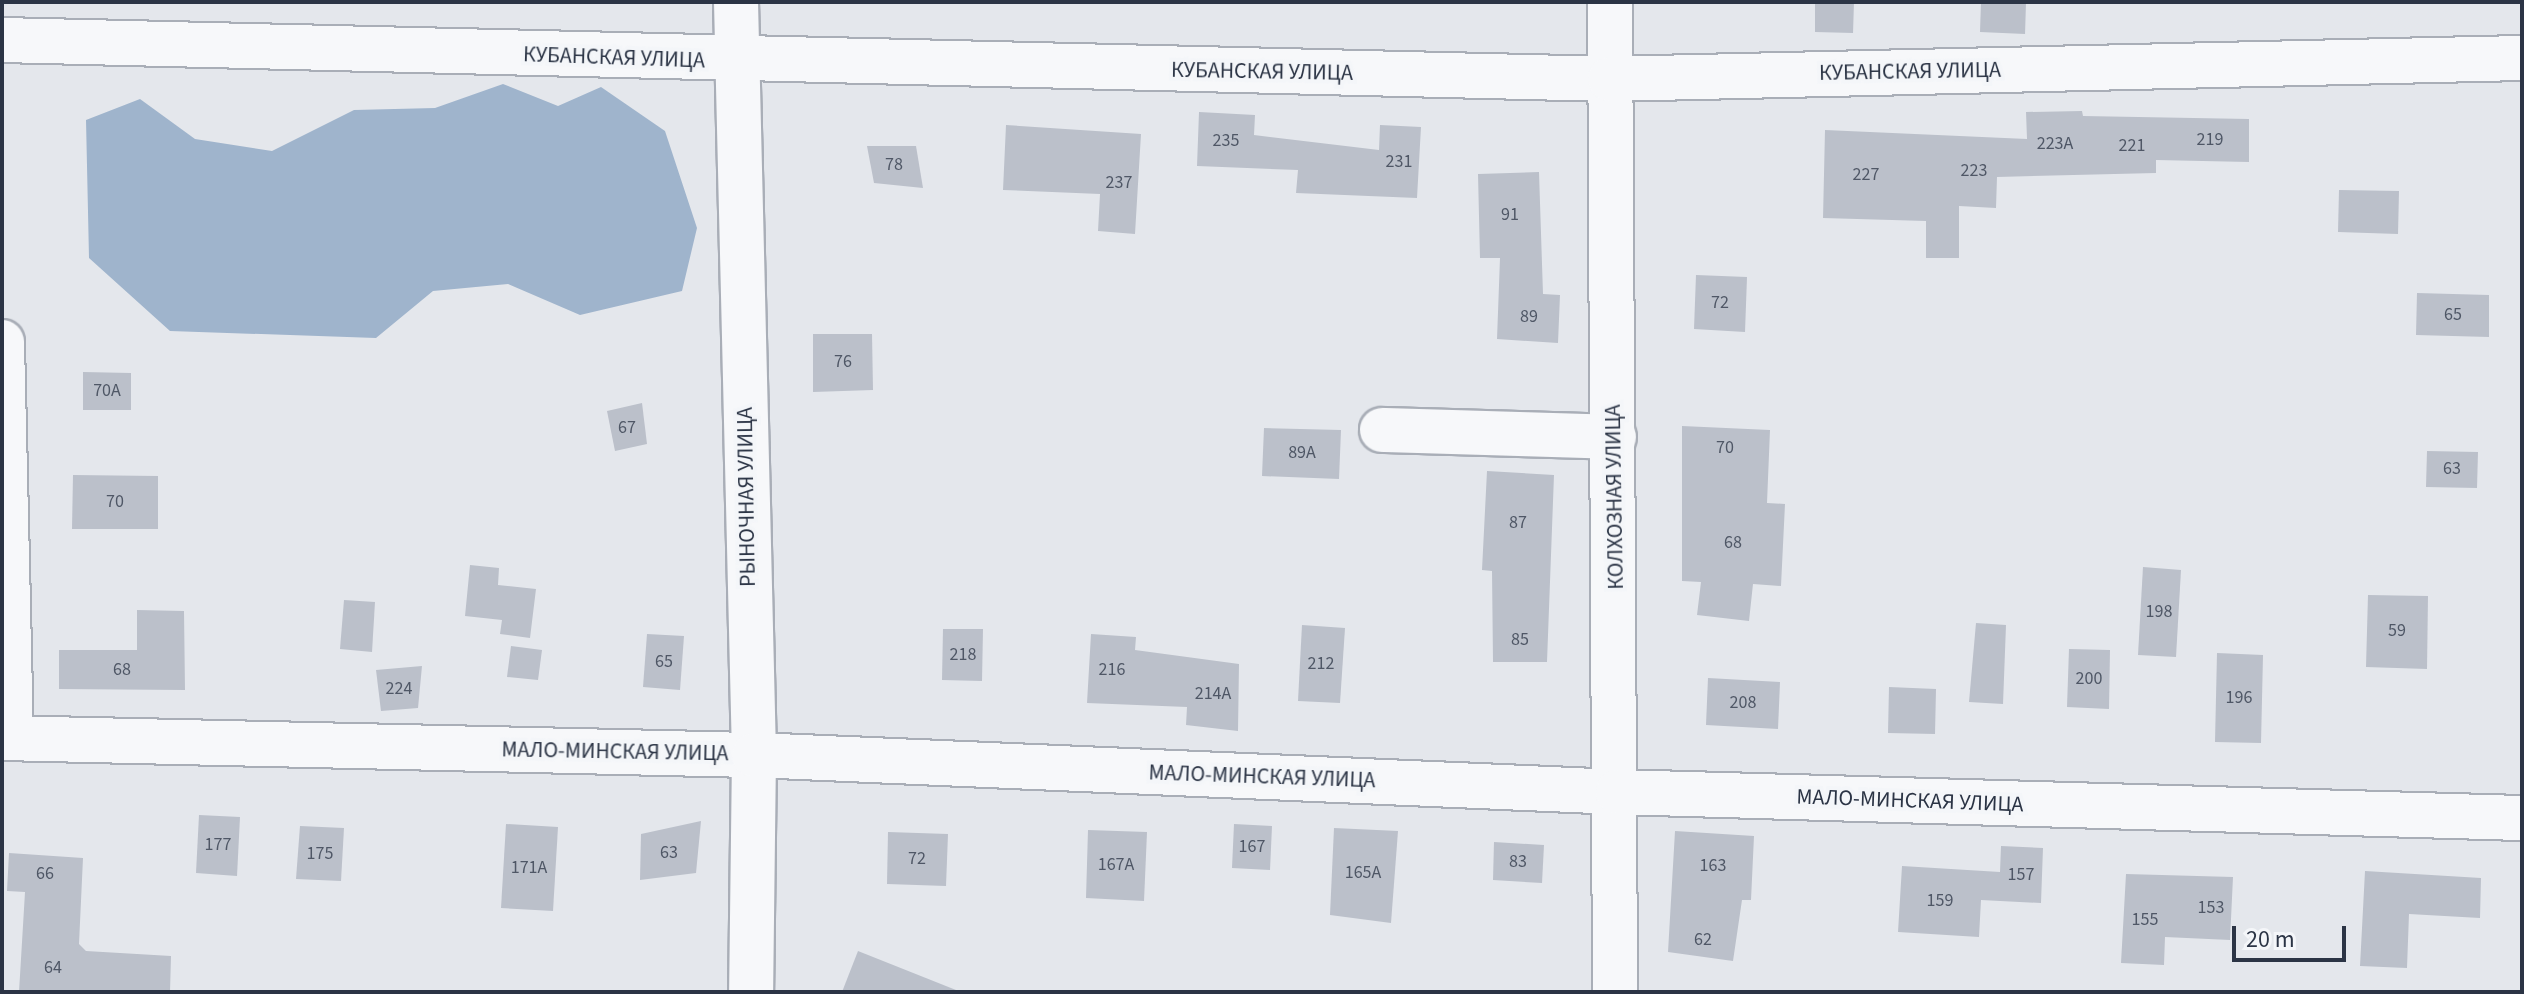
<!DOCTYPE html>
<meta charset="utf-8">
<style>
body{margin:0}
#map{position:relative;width:2524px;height:994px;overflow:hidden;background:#e4e7ec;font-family:"Source Sans 3",sans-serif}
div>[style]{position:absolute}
.water>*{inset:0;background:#9fb4cc}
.building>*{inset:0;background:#bbc0ca}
.roads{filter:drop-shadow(2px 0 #a9aeb7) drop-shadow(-2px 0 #a9aeb7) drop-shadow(0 2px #a9aeb7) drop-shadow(0 -2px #a9aeb7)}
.minor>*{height:44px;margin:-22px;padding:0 22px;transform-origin:22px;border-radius:22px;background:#f7f8fa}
span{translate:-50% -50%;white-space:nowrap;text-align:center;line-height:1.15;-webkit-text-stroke:8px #f4f6f9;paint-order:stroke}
.number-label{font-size:18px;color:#4f5766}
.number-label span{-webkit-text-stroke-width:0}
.street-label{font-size:22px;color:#2b3445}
.frame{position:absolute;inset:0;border:4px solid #2b3445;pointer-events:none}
.scale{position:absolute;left:2232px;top:926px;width:114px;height:36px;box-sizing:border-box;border:4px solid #2b3445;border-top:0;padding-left:10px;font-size:24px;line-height:28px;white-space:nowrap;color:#2b3445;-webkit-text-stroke:6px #f4f6f9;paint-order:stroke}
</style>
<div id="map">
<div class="water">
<div style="clip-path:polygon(503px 84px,558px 106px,601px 87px,665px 131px,697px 228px,682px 291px,580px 315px,508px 284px,433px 291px,376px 338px,170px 331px,89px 258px,86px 120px,140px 99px,195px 139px,272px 151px,354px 110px,435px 108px)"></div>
</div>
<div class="building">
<div style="clip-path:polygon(1815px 2px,1854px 2px,1853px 33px,1815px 32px)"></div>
<div style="clip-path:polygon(1981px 2px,2026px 2px,2025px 34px,1980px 32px)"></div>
<div style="clip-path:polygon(2082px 111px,2083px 116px,2249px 119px,2249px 162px,2156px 160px,2156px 173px,1997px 177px,1996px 208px,1959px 206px,1959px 258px,1926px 258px,1926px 221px,1823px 218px,1825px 130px,2027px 139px,2026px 112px)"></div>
<div style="clip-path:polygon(1199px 112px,1255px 115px,1254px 135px,1379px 150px,1380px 125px,1421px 127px,1417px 198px,1296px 193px,1298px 170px,1197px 166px)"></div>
<div style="clip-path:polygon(1006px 125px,1141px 134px,1135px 234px,1098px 231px,1100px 194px,1003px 190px)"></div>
<div style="clip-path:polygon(867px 146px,916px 146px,923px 188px,874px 183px)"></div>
<div style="clip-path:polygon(1539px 172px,1543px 294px,1560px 295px,1558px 343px,1497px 339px,1500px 258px,1480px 258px,1478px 174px)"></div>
<div style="clip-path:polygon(2339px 190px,2399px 191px,2398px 234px,2338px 232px)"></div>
<div style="clip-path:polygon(1696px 275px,1747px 277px,1745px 332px,1694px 329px)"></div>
<div style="clip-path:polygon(2417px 293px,2489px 295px,2489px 337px,2416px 335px)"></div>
<div style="clip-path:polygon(813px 334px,872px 334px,873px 390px,813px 392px)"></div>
<div style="clip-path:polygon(83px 372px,131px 373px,131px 410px,83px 410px)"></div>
<div style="clip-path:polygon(642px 403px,647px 444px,615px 451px,607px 411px)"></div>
<div style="clip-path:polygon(1682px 426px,1770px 430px,1767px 503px,1785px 504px,1781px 586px,1753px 584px,1749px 621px,1697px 615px,1701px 582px,1682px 581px)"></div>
<div style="clip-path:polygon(1264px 428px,1341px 430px,1339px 479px,1262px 476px)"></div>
<div style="clip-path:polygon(2427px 451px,2478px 452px,2477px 488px,2426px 487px)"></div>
<div style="clip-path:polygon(1487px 471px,1554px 475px,1547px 662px,1493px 662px,1492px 571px,1482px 570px)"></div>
<div style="clip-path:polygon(73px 475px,158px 476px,158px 529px,72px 529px)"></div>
<div style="clip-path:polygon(470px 565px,499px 568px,498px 585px,536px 589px,530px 638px,500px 634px,502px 620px,465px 616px)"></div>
<div style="clip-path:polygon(2143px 567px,2181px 570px,2176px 657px,2138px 655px)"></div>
<div style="clip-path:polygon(2368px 595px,2428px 596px,2427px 669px,2366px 667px)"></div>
<div style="clip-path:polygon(344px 600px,375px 602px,372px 652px,340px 649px)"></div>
<div style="clip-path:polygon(137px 610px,184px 611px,185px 690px,59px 689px,59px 650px,137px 650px)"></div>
<div style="clip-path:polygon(1976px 623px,2006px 625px,2003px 704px,1969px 702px)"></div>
<div style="clip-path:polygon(1302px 625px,1345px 628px,1340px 703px,1298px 701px)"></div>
<div style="clip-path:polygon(943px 629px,983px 629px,982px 681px,942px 680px)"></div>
<div style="clip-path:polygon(647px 634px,684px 636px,680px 690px,643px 687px)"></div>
<div style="clip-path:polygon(1091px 634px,1136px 637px,1135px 650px,1239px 664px,1238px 731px,1186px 725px,1187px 707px,1087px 703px)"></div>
<div style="clip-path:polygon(511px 646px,542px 650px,538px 680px,507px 677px)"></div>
<div style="clip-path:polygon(2069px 649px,2110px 650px,2109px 709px,2067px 707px)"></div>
<div style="clip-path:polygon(2217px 653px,2263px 655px,2261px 743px,2215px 742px)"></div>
<div style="clip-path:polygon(422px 666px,418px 708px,381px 711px,376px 670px)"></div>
<div style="clip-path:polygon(1708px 678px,1780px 682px,1778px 729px,1706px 725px)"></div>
<div style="clip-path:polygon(1889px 687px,1936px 689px,1935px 734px,1888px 733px)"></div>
<div style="clip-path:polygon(199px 815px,240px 817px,237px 876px,196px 873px)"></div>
<div style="clip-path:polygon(701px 821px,696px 873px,640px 880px,641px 834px)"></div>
<div style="clip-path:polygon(506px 824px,558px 827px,553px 911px,501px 908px)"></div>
<div style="clip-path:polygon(1234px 824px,1272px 826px,1270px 870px,1232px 868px)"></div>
<div style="clip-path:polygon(300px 826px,344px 828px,341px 881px,296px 879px)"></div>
<div style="clip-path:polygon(1334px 828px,1398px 831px,1391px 923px,1330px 915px)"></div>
<div style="clip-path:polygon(1088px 830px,1147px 832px,1144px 901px,1086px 898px)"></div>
<div style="clip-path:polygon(1675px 831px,1754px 836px,1751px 900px,1742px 900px,1733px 961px,1668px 952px)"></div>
<div style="clip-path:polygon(888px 832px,948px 834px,946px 886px,887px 884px)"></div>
<div style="clip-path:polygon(1494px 842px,1544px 845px,1542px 883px,1493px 880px)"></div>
<div style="clip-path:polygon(2001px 846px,2043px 848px,2041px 903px,1981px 900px,1979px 937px,1898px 932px,1902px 866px,2000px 872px)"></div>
<div style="clip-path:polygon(9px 853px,83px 858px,79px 944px,86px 951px,171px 956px,170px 992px,19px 992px,25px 892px,7px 891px)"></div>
<div style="clip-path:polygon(2365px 871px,2481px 878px,2480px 918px,2409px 914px,2407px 968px,2360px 966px)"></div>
<div style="clip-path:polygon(2126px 874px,2233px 877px,2230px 940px,2165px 937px,2164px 965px,2121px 963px)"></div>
<div style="clip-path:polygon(858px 951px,956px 990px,956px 992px,842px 992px)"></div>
</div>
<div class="roads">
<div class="minor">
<div style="left:736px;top:2px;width:753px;rotate:88.63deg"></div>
<div style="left:754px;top:755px;width:237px;rotate:90.7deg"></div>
<div style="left:1610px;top:2px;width:990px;rotate:89.71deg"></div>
<div style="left:2px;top:40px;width:1608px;rotate:1.39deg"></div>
<div style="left:1610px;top:79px;width:912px;rotate:-1.32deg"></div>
<div style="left:2px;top:342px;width:396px;rotate:88.7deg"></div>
<div style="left:1382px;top:430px;width:232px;rotate:1.7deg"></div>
<div style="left:2px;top:738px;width:752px;rotate:1.3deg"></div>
<div style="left:754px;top:755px;width:865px;rotate:2.45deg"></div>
<div style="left:1618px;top:792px;width:904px;rotate:1.65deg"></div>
</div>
</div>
<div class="number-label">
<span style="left:2210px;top:140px">219</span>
<span style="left:1226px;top:141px">235</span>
<span style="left:2055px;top:144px">223А</span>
<span style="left:2132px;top:146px">221</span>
<span style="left:1399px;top:162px">231</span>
<span style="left:894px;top:165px">78</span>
<span style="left:1974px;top:171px">223</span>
<span style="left:1866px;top:175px">227</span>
<span style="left:1119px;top:183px">237</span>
<span style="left:1510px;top:215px">91</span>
<span style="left:1720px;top:303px">72</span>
<span style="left:2453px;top:315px">65</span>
<span style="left:1529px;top:317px">89</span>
<span style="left:843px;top:362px">76</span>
<span style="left:107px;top:391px">70А</span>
<span style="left:627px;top:428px">67</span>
<span style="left:1725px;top:448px">70</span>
<span style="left:1302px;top:453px">89А</span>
<span style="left:2452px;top:469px">63</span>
<span style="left:115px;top:502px">70</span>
<span style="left:1518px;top:523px">87</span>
<span style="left:1733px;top:543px">68</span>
<span style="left:2159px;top:612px">198</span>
<span style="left:2397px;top:631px">59</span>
<span style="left:1520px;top:640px">85</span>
<span style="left:963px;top:655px">218</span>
<span style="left:664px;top:662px">65</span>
<span style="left:1321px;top:664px">212</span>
<span style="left:122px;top:670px">68</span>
<span style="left:1112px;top:670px">216</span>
<span style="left:2089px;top:679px">200</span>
<span style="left:399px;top:689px">224</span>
<span style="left:1213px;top:694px">214А</span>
<span style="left:2239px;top:698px">196</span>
<span style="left:1743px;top:703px">208</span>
<span style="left:218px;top:845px">177</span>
<span style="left:1252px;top:847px">167</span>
<span style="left:669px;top:853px">63</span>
<span style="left:320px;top:854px">175</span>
<span style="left:917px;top:859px">72</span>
<span style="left:1518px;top:862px">83</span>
<span style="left:1116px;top:865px">167А</span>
<span style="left:1713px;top:866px">163</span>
<span style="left:529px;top:868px">171А</span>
<span style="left:1363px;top:873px">165А</span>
<span style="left:45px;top:874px">66</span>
<span style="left:2021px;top:875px">157</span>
<span style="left:1940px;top:901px">159</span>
<span style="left:2211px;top:908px">153</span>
<span style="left:2145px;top:920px">155</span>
<span style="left:1703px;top:940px">62</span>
<span style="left:53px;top:968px">64</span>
</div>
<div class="street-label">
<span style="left:614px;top:58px;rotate:2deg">КУБАНСКАЯ УЛИЦА</span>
<span style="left:1262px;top:72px;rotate:1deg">КУБАНСКАЯ УЛИЦА</span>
<span style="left:1910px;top:72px;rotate:-1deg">КУБАНСКАЯ УЛИЦА</span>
<span style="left:747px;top:497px;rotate:-91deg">РЫНОЧНАЯ УЛИЦА</span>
<span style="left:1615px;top:497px;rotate:-91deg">КОЛХОЗНАЯ УЛИЦА</span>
<span style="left:615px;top:752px;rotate:1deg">МАЛО-МИНСКАЯ УЛИЦА</span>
<span style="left:1262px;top:777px;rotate:2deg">МАЛО-МИНСКАЯ УЛИЦА</span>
<span style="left:1910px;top:801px;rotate:2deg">МАЛО-МИНСКАЯ УЛИЦА</span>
</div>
<div class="frame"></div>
<div class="scale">20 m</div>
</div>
